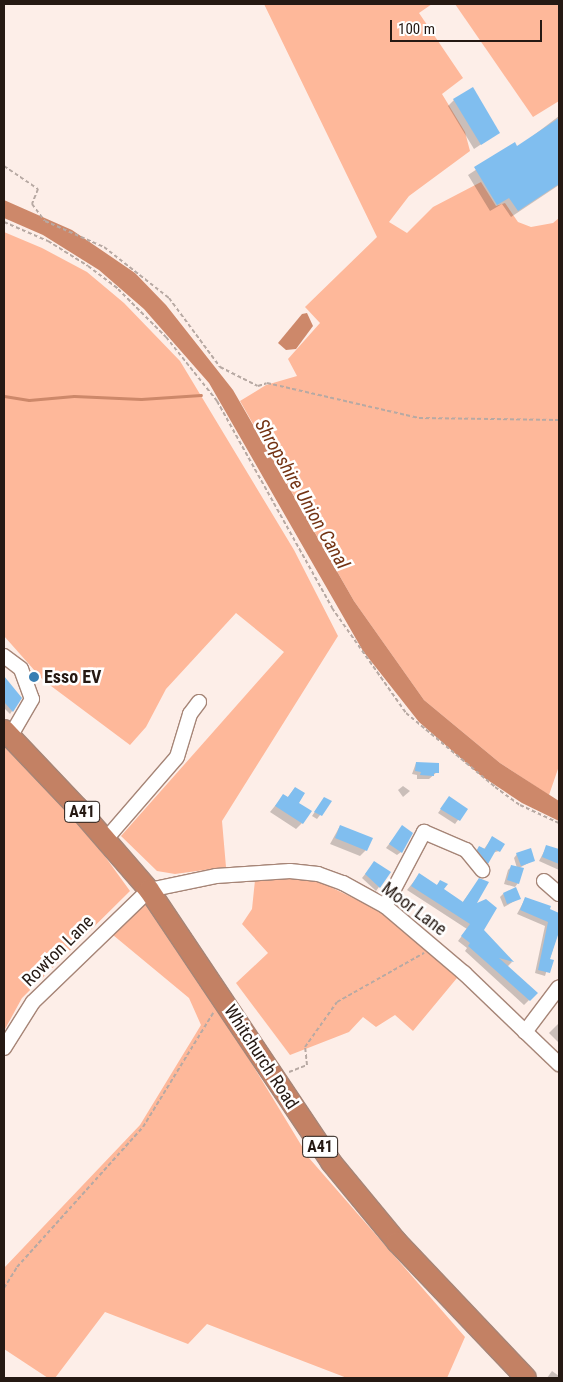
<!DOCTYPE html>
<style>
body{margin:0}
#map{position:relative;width:563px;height:1382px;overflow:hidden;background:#fdeee8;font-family:"Roboto Condensed",sans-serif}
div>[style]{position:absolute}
.green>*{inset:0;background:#feb89a}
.water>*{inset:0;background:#cd886a}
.shadow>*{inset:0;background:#0003}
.stream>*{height:3px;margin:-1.5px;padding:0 1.5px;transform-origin:1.5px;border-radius:1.5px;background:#cd886a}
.building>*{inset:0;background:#80beef}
.path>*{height:2px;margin-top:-1px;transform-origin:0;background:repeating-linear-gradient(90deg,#b7a9a3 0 4px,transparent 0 6.5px)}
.roads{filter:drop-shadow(1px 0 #a68577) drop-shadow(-1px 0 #a68577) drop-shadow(0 1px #a68577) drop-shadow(0 -1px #a68577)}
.minor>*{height:14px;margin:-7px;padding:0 7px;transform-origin:7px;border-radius:7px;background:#fff}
.highway>*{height:20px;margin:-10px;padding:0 10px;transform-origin:10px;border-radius:10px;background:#c38164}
.dots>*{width:14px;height:14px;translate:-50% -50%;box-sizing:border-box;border:2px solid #fff;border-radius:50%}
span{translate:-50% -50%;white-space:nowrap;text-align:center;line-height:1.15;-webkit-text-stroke:5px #fff;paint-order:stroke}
.shield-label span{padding:1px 4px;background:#fff;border:1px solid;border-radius:4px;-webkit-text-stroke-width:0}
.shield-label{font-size:16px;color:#251913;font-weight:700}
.poi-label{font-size:18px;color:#251913;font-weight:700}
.left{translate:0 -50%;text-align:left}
.street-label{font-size:18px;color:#251913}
.water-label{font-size:19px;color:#733313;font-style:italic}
.frame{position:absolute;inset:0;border:5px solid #251913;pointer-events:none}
.scale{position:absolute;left:390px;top:20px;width:152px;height:22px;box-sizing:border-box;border:2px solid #251913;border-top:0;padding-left:6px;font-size:15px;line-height:18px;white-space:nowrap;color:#251913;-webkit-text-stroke:4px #fff;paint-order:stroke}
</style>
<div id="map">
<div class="green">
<div style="clip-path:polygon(264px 4px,432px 4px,419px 13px,463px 78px,442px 94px,465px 132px,470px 151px,409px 196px,389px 222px,407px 233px,433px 207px,481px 182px,496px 206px,505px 203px,518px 222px,531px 227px,553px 223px,559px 218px,559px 766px,549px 795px,500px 763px,424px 700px,354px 601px,240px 401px,266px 385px,297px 376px,288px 359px,320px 323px,305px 307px,377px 237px)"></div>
<div style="clip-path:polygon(455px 4px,559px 4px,559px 101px,533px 117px)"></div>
<div style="clip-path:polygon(4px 232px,42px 248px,87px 272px,124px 303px,180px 361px,294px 550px,338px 636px,222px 821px,226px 867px,175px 874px,157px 871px,121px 836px,284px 652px,236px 613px,166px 689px,146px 727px,130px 745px,43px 680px,4px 636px)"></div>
<div style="clip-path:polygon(4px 742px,75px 815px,130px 891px,22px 998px,4px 1031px)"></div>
<div style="clip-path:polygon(286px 878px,312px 878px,378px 910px,408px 932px,457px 978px,413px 1031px,395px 1015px,376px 1027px,363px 1017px,349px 1032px,290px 1055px,236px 983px,268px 953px,242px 924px,252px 909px,255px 880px)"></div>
<div style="clip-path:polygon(146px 903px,215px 1003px,309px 1158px,465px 1337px,447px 1378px,347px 1378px,207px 1324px,188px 1344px,105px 1312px,55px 1378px,48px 1378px,4px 1349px,4px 1268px,140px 1125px,201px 1025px,189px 998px,113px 935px)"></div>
</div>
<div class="water">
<div style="clip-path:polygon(4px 200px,72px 230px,135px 273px,166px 305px,233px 390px,354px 601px,424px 700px,500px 763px,559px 801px,559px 821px,522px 803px,480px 775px,419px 722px,363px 651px,209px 383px,144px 309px,99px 270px,43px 235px,4px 218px)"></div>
<div style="clip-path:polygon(307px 313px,313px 326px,296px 349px,286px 350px,278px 343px,302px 314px)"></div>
</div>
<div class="shadow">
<div style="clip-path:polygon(454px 100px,498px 133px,474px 149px,448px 106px)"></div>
<div style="clip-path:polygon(559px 116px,559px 185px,511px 217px,502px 204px,490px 211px,468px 175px,515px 144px,517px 148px)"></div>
<div style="clip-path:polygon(4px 678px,21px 698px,10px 714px,4px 708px)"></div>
<div style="clip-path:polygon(416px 763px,437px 772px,429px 779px,417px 779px,417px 775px,412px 774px)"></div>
<div style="clip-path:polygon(403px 786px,410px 791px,403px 797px,398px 790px)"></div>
<div style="clip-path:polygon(295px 788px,302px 823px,296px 829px,270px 812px,283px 796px,287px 798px)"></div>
<div style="clip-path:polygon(324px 798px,330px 802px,317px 819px,312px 816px)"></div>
<div style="clip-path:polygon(449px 798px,466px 809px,455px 824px,438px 813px)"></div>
<div style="clip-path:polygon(340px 826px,366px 850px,360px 856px,330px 844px)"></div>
<div style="clip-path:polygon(402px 827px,401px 852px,397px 855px,386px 848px)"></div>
<div style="clip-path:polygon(492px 838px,499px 851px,492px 853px,484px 866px,474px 854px,479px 847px,484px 849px)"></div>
<div style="clip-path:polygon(547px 846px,559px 852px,559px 870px,539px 861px)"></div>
<div style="clip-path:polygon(517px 854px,534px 860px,519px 868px,518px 883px,515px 887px,504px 884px,508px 870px,512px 866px,517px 868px,514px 858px)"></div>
<div style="clip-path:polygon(374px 863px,389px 873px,376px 891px,362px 878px)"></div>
<div style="clip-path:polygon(419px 875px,436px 886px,441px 881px,443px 890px,462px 903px,479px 880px,474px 906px,483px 930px,512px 962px,507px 967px,536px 993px,524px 1005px,465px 951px,467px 948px,458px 941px,467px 929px,407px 890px)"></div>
<div style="clip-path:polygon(503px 894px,520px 898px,504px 907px,500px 897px)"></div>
<div style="clip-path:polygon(525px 899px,559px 914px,559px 928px,545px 976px,535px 973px,545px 926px,517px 914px)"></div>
<div style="clip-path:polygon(559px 1023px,559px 1043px,549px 1033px)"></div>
<div style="clip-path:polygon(552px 1371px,559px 1376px,559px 1378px,547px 1378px)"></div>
</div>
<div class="stream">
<div style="left:4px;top:396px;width:25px;rotate:9deg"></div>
<div style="left:29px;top:400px;width:45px;rotate:-5.1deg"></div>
<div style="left:74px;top:396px;width:67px;rotate:2.6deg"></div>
<div style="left:141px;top:399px;width:60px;rotate:-3.8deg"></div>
</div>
<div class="building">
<div style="clip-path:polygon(473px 87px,500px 133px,481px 145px,453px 99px)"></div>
<div style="clip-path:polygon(559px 118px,559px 184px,518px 211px,509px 198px,497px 205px,474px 167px,515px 142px,517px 146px)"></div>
<div style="clip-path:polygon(4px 676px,22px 698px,13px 712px,4px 702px)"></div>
<div style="clip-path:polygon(416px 762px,439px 763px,439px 773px,434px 773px,434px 776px,420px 775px,421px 772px,415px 771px)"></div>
<div style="clip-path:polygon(295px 787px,305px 793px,299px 803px,312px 811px,303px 824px,275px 806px,283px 794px,288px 797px)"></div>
<div style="clip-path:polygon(449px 796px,468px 809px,460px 821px,440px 809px)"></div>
<div style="clip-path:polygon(324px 797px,332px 801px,322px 816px,314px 812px)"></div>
<div style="clip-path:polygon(340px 825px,373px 838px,367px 851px,335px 838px)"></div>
<div style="clip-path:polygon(402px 825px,413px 833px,402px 853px,389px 844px)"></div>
<div style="clip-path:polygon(492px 836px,505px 844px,500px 852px,496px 850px,488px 864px,477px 850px,479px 846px,485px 849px)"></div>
<div style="clip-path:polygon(546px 845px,559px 849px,559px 864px,542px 857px)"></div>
<div style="clip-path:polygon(531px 848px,535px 861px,521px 866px,516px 853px)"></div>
<div style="clip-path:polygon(374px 861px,391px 872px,380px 888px,365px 874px)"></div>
<div style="clip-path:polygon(511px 865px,524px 868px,519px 884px,507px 880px)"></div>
<div style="clip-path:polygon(419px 873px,437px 885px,440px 880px,448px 884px,444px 889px,463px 902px,479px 878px,489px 882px,477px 903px,486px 899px,497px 908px,484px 930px,514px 962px,499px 958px,538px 993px,530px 1001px,468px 946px,470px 943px,461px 936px,470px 924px,411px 886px)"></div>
<div style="clip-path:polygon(516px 887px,521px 899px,507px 904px,503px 893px)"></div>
<div style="clip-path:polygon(525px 897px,551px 906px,550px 909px,559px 913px,559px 932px,550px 959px,554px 960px,550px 973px,538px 970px,548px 922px,520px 910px)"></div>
</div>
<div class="path">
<div style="left:4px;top:166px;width:41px;rotate:34.1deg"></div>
<div style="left:38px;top:189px;width:16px;rotate:112deg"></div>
<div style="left:32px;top:204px;width:21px;rotate:53deg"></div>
<div style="left:45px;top:221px;width:64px;rotate:23.8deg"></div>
<div style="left:104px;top:247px;width:83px;rotate:38.1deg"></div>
<div style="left:169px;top:298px;width:86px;rotate:53.5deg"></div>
<div style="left:220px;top:367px;width:42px;rotate:26.6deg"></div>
<div style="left:258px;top:386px;width:9px;rotate:-18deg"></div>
<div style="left:267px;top:383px;width:156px;rotate:13deg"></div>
<div style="left:419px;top:418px;width:140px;rotate:0.8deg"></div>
<div style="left:4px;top:222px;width:48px;rotate:23.4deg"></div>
<div style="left:48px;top:241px;width:47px;rotate:32deg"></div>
<div style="left:88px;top:266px;width:38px;rotate:37deg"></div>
<div style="left:118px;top:289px;width:68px;rotate:45deg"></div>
<div style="left:166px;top:337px;width:82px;rotate:51.4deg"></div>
<div style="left:217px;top:401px;width:237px;rotate:60.9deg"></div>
<div style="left:332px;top:608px;width:128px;rotate:54.8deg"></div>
<div style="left:406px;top:713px;width:116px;rotate:39.7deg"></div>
<div style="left:495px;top:787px;width:31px;rotate:36deg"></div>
<div style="left:520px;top:805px;width:43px;rotate:24.8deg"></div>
<div style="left:289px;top:1072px;width:19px;rotate:-21deg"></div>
<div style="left:307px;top:1065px;width:18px;rotate:-96deg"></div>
<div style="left:305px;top:1047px;width:55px;rotate:-54.6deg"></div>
<div style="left:337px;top:1002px;width:100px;rotate:-29.4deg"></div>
<div style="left:4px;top:1288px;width:25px;rotate:-58deg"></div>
<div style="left:17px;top:1267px;width:188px;rotate:-48deg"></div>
<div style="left:143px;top:1127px;width:134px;rotate:-58.4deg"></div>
</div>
<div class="roads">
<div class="minor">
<div style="left:4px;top:656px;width:21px;rotate:37deg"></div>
<div style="left:21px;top:669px;width:32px;rotate:70deg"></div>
<div style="left:32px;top:699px;width:44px;rotate:120.1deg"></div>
<div style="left:106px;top:839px;width:108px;rotate:-49.1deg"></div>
<div style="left:177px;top:757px;width:45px;rotate:-73.2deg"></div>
<div style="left:190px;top:714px;width:15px;rotate:-53deg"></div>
<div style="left:544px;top:881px;width:20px;rotate:41deg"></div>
<div style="left:385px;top:906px;width:84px;rotate:-62.2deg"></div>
<div style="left:424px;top:832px;width:46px;rotate:23.2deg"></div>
<div style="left:466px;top:850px;width:26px;rotate:51deg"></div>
<div style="left:525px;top:1032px;width:56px;rotate:-52.9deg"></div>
<div style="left:4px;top:1048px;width:54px;rotate:-57.8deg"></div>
<div style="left:33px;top:1002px;width:161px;rotate:-44deg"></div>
<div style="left:149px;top:890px;width:68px;rotate:-11.8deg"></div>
<div style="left:216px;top:876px;width:74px;rotate:-3.9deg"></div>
<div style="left:290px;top:871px;width:28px;rotate:6deg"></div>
<div style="left:318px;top:874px;width:27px;rotate:20deg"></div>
<div style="left:343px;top:883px;width:48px;rotate:28.7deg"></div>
<div style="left:385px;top:906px;width:104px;rotate:40.3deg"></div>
<div style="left:464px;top:973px;width:132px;rotate:43.8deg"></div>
</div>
<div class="highway">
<div style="left:4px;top:730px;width:108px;rotate:46.5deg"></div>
<div style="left:78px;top:808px;width:108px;rotate:49.1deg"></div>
<div style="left:149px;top:890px;width:327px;rotate:56.2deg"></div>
<div style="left:331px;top:1162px;width:104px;rotate:50.5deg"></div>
<div style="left:397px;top:1242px;width:187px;rotate:46.5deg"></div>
</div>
</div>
<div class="dots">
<div style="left:34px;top:677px;background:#377eb3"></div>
</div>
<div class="shield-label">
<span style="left:82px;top:812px">A41</span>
<span style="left:320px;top:1147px">A41</span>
</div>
<div class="poi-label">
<span class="left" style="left:44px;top:677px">Esso EV</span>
</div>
<div class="street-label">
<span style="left:414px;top:909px;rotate:37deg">Moor Lane</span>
<span style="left:58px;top:951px;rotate:-45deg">Rowton Lane</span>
<span style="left:261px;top:1057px;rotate:57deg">Whitchurch Road</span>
</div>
<div class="water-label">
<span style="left:302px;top:494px;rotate:60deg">Shropshire Union Canal</span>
</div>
<div class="frame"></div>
<div class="scale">100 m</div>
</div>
